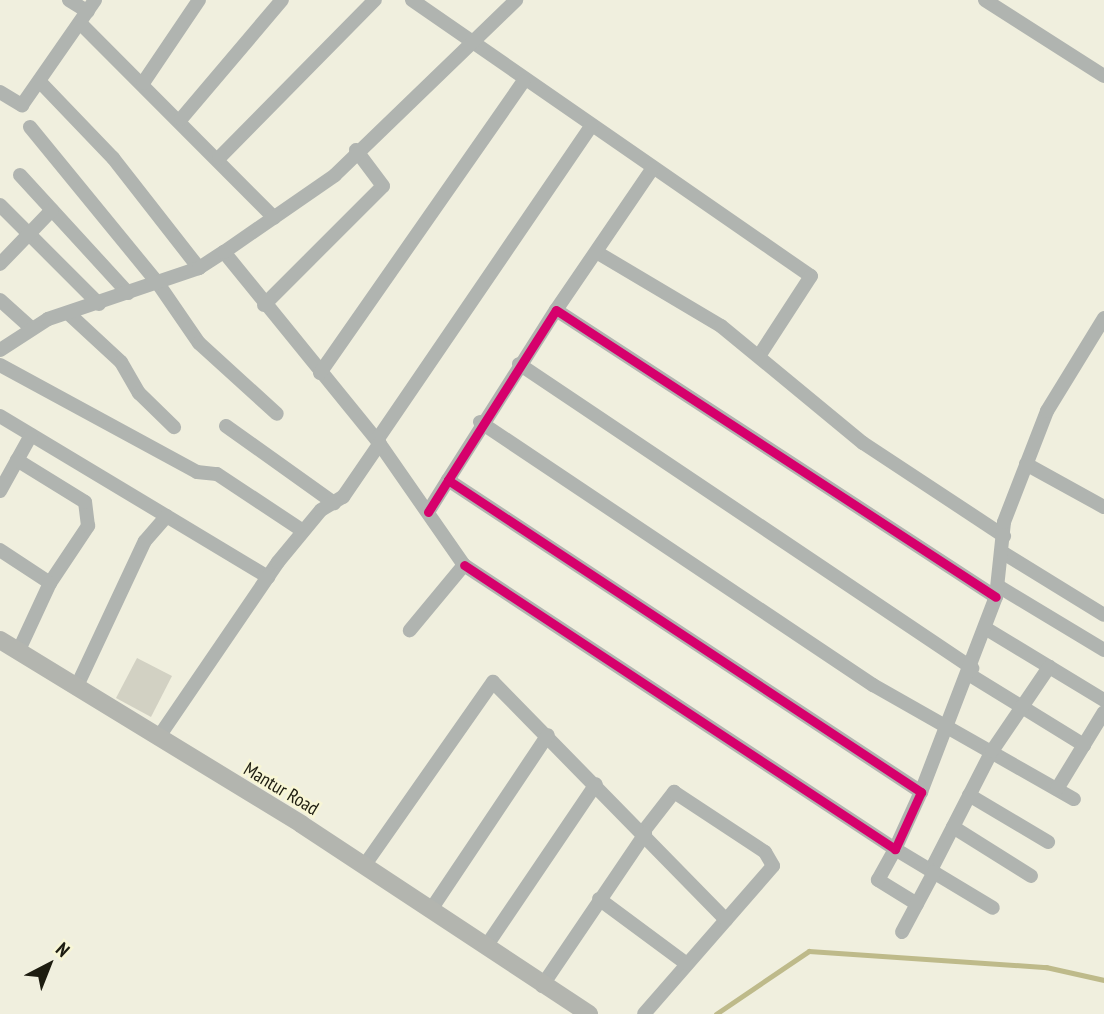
<!DOCTYPE html>
<style>
body{margin:0}
#map{position:relative;width:1104px;height:1014px;overflow:hidden;background:#f0efde;font-family:"PT Sans Narrow",sans-serif}
div>[style]{position:absolute}
.stream>*{height:4.5px;margin:-2.25px;padding:0 2.25px;transform-origin:2.25px;border-radius:2.25px;background:#beba8a}
.building>*{inset:0;background:#d2d1c3}
.minor>*{height:14px;margin:-7px;padding:0 7px;transform-origin:7px;border-radius:7px;background:#b0b4b0}
.major>*{height:18px;margin:-9px;padding:0 9px;transform-origin:9px;border-radius:9px;background:#b3b5af}
.cycleway>*{height:9px;margin:-4.5px;padding:0 4.5px;transform-origin:4.5px;border-radius:4.5px;background:#d6006c}
span{translate:-50% -50%;white-space:nowrap;text-align:center;line-height:1.15;-webkit-text-stroke:5px #f8f6d6;paint-order:stroke}
.street-label{font-size:19px;color:#1d1c10}
.north{position:absolute;left:14px;top:930px;width:70px;height:70px;-webkit-text-stroke:5px #f8f6d6;paint-order:stroke;rotate:42deg;font-size:19px;font-weight:700;line-height:28px;text-align:center;color:#1d1c10}
.north::after{content:'';display:block;margin:auto;width:24px;height:32px;background:#1d1c10;clip-path:polygon(50% 0,100% 100%,50% 72%,0 100%)}
</style>
<div id="map">
<div class="stream">
<div style="left:716px;top:1014px;width:112px;rotate:-34.1deg"></div>
<div style="left:809px;top:951px;width:238px;rotate:3.9deg"></div>
<div style="left:1046px;top:967px;width:59px;rotate:12.6deg"></div>
</div>
<div class="building">
<div style="clip-path:polygon(137px 658px,172px 676px,151px 717px,116px 698px)"></div>
</div>
<div class="minor">
<div style="left:69px;top:0;width:22px;rotate:32deg"></div>
<div style="left:412px;top:0;width:485px;rotate:34.7deg"></div>
<div style="left:811px;top:276px;width:95px;rotate:123deg"></div>
<div style="left:985px;top:0;width:141px;rotate:32.6deg"></div>
<div style="left:80px;top:23px;width:275px;rotate:45.1deg"></div>
<div style="left:143px;top:83px;width:100px;rotate:-56deg"></div>
<div style="left:42px;top:84px;width:103px;rotate:46.2deg"></div>
<div style="left:113px;top:158px;width:140px;rotate:52deg"></div>
<div style="left:0;top:92px;width:26px;rotate:31deg"></div>
<div style="left:22px;top:105px;width:128px;rotate:-55.2deg"></div>
<div style="left:181px;top:119px;width:156px;rotate:-49.7deg"></div>
<div style="left:30px;top:127px;width:200px;rotate:50.7deg"></div>
<div style="left:157px;top:282px;width:74px;rotate:55.5deg"></div>
<div style="left:199px;top:343px;width:105px;rotate:42.3deg"></div>
<div style="left:219px;top:158px;width:222px;rotate:-45.4deg"></div>
<div style="left:20px;top:175px;width:160px;rotate:47.5deg"></div>
<div style="left:0;top:205px;width:140px;rotate:45deg"></div>
<div style="left:224px;top:252px;width:242px;rotate:50.9deg"></div>
<div style="left:377px;top:440px;width:152px;rotate:55.2deg"></div>
<div style="left:464px;top:565px;width:85px;rotate:129.7deg"></div>
<div style="left:598px;top:253px;width:143px;rotate:30.7deg"></div>
<div style="left:721px;top:326px;width:184px;rotate:39.5deg"></div>
<div style="left:863px;top:443px;width:169px;rotate:33.4deg"></div>
<div style="left:0;top:264px;width:75px;rotate:-46.1deg"></div>
<div style="left:0;top:300px;width:40px;rotate:42deg"></div>
<div style="left:264px;top:305px;width:168px;rotate:-45deg"></div>
<div style="left:383px;top:186px;width:45px;rotate:-126.9deg"></div>
<div style="left:556px;top:310px;width:172px;rotate:-55.7deg"></div>
<div style="left:68px;top:313px;width:72px;rotate:42.8deg"></div>
<div style="left:121px;top:362px;width:36px;rotate:60deg"></div>
<div style="left:139px;top:393px;width:49px;rotate:44.2deg"></div>
<div style="left:0;top:350px;width:57px;rotate:-32.9deg"></div>
<div style="left:48px;top:319px;width:159px;rotate:-18.7deg"></div>
<div style="left:199px;top:268px;width:30px;rotate:-33deg"></div>
<div style="left:224px;top:252px;width:135px;rotate:-34.7deg"></div>
<div style="left:335px;top:175px;width:252px;rotate:-44deg"></div>
<div style="left:519px;top:364px;width:546px;rotate:33.86deg"></div>
<div style="left:0;top:365px;width:224px;rotate:28.5deg"></div>
<div style="left:197px;top:472px;width:20px;rotate:6deg"></div>
<div style="left:217px;top:474px;width:103px;rotate:33.5deg"></div>
<div style="left:320px;top:373px;width:355px;rotate:-55.1deg"></div>
<div style="left:0;top:416px;width:313px;rotate:31deg"></div>
<div style="left:480px;top:422px;width:473px;rotate:33.8deg"></div>
<div style="left:873px;top:685px;width:231px;rotate:29.6deg"></div>
<div style="left:226px;top:426px;width:133px;rotate:35.5deg"></div>
<div style="left:377px;top:440px;width:380px;rotate:-55.7deg"></div>
<div style="left:1026px;top:464px;width:89px;rotate:28.9deg"></div>
<div style="left:448px;top:480px;width:201px;rotate:-57.6deg"></div>
<div style="left:556px;top:310px;width:525px;rotate:33.12deg"></div>
<div style="left:0;top:491px;width:64px;rotate:-61deg"></div>
<div style="left:428px;top:512px;width:38px;rotate:-58deg"></div>
<div style="left:448px;top:480px;width:567px;rotate:33.41deg"></div>
<div style="left:921px;top:792px;width:63px;rotate:114.5deg"></div>
<div style="left:895px;top:849px;width:516px;rotate:-146.62deg"></div>
<div style="left:0;top:550px;width:60px;rotate:33.4deg"></div>
<div style="left:50px;top:583px;width:69px;rotate:-56.3deg"></div>
<div style="left:88px;top:526px;width:24px;rotate:-97deg"></div>
<div style="left:85px;top:502px;width:80px;rotate:-148.3deg"></div>
<div style="left:1005px;top:554px;width:116px;rotate:31.6deg"></div>
<div style="left:998px;top:586px;width:124px;rotate:31.1deg"></div>
<div style="left:985px;top:628px;width:139px;rotate:31.2deg"></div>
<div style="left:18px;top:652px;width:76px;rotate:-65.1deg"></div>
<div style="left:970px;top:675px;width:134px;rotate:31.6deg"></div>
<div style="left:76px;top:688px;width:162px;rotate:-64.9deg"></div>
<div style="left:145px;top:541px;width:33px;rotate:-49deg"></div>
<div style="left:158px;top:738px;width:213px;rotate:-55.7deg"></div>
<div style="left:278px;top:562px;width:67px;rotate:-50.4deg"></div>
<div style="left:321px;top:510px;width:26px;rotate:-31deg"></div>
<div style="left:343px;top:497px;width:65px;rotate:-55.6deg"></div>
<div style="left:1057px;top:789px;width:90px;rotate:-58.6deg"></div>
<div style="left:921px;top:792px;width:209px;rotate:-69deg"></div>
<div style="left:996px;top:597px;width:75px;rotate:-83.9deg"></div>
<div style="left:1004px;top:522px;width:119px;rotate:-68.8deg"></div>
<div style="left:1047px;top:411px;width:109px;rotate:-58.5deg"></div>
<div style="left:969px;top:795px;width:92px;rotate:30.7deg"></div>
<div style="left:953px;top:827px;width:92px;rotate:32.1deg"></div>
<div style="left:643px;top:832px;width:51px;rotate:-52.2deg"></div>
<div style="left:674px;top:792px;width:109px;rotate:33.4deg"></div>
<div style="left:765px;top:852px;width:16px;rotate:60deg"></div>
<div style="left:773px;top:866px;width:196px;rotate:131.1deg"></div>
<div style="left:364px;top:866px;width:225px;rotate:-55deg"></div>
<div style="left:493px;top:682px;width:333px;rotate:45.6deg"></div>
<div style="left:931px;top:870px;width:134px;rotate:-62.9deg"></div>
<div style="left:992px;top:751px;width:102px;rotate:-55.8deg"></div>
<div style="left:599px;top:899px;width:109px;rotate:36.5deg"></div>
<div style="left:917px;top:904px;width:46px;rotate:-148.4deg"></div>
<div style="left:878px;top:880px;width:35px;rotate:-61deg"></div>
<div style="left:895px;top:849px;width:114px;rotate:31deg"></div>
<div style="left:432px;top:908px;width:208px;rotate:-56.2deg"></div>
<div style="left:902px;top:932px;width:68px;rotate:-61.9deg"></div>
<div style="left:487px;top:945px;width:194px;rotate:-55.9deg"></div>
<div style="left:542px;top:986px;width:184px;rotate:-55.9deg"></div>
</div>
<div class="major">
<div style="left:0;top:640px;width:353px;rotate:31.4deg"></div>
<div style="left:301px;top:824px;width:345px;rotate:33.4deg"></div>
</div>
<div class="cycleway">
<div style="left:448px;top:480px;width:201px;rotate:-57.6deg"></div>
<div style="left:556px;top:310px;width:525px;rotate:33.12deg"></div>
<div style="left:428px;top:512px;width:38px;rotate:-58deg"></div>
<div style="left:448px;top:480px;width:567px;rotate:33.41deg"></div>
<div style="left:921px;top:792px;width:63px;rotate:114.5deg"></div>
<div style="left:895px;top:849px;width:516px;rotate:-146.62deg"></div>
</div>
<div class="street-label">
<span style="left:281px;top:789px;rotate:31deg">Mantur Road</span>
</div>
<div class="north">N</div>
</div>
